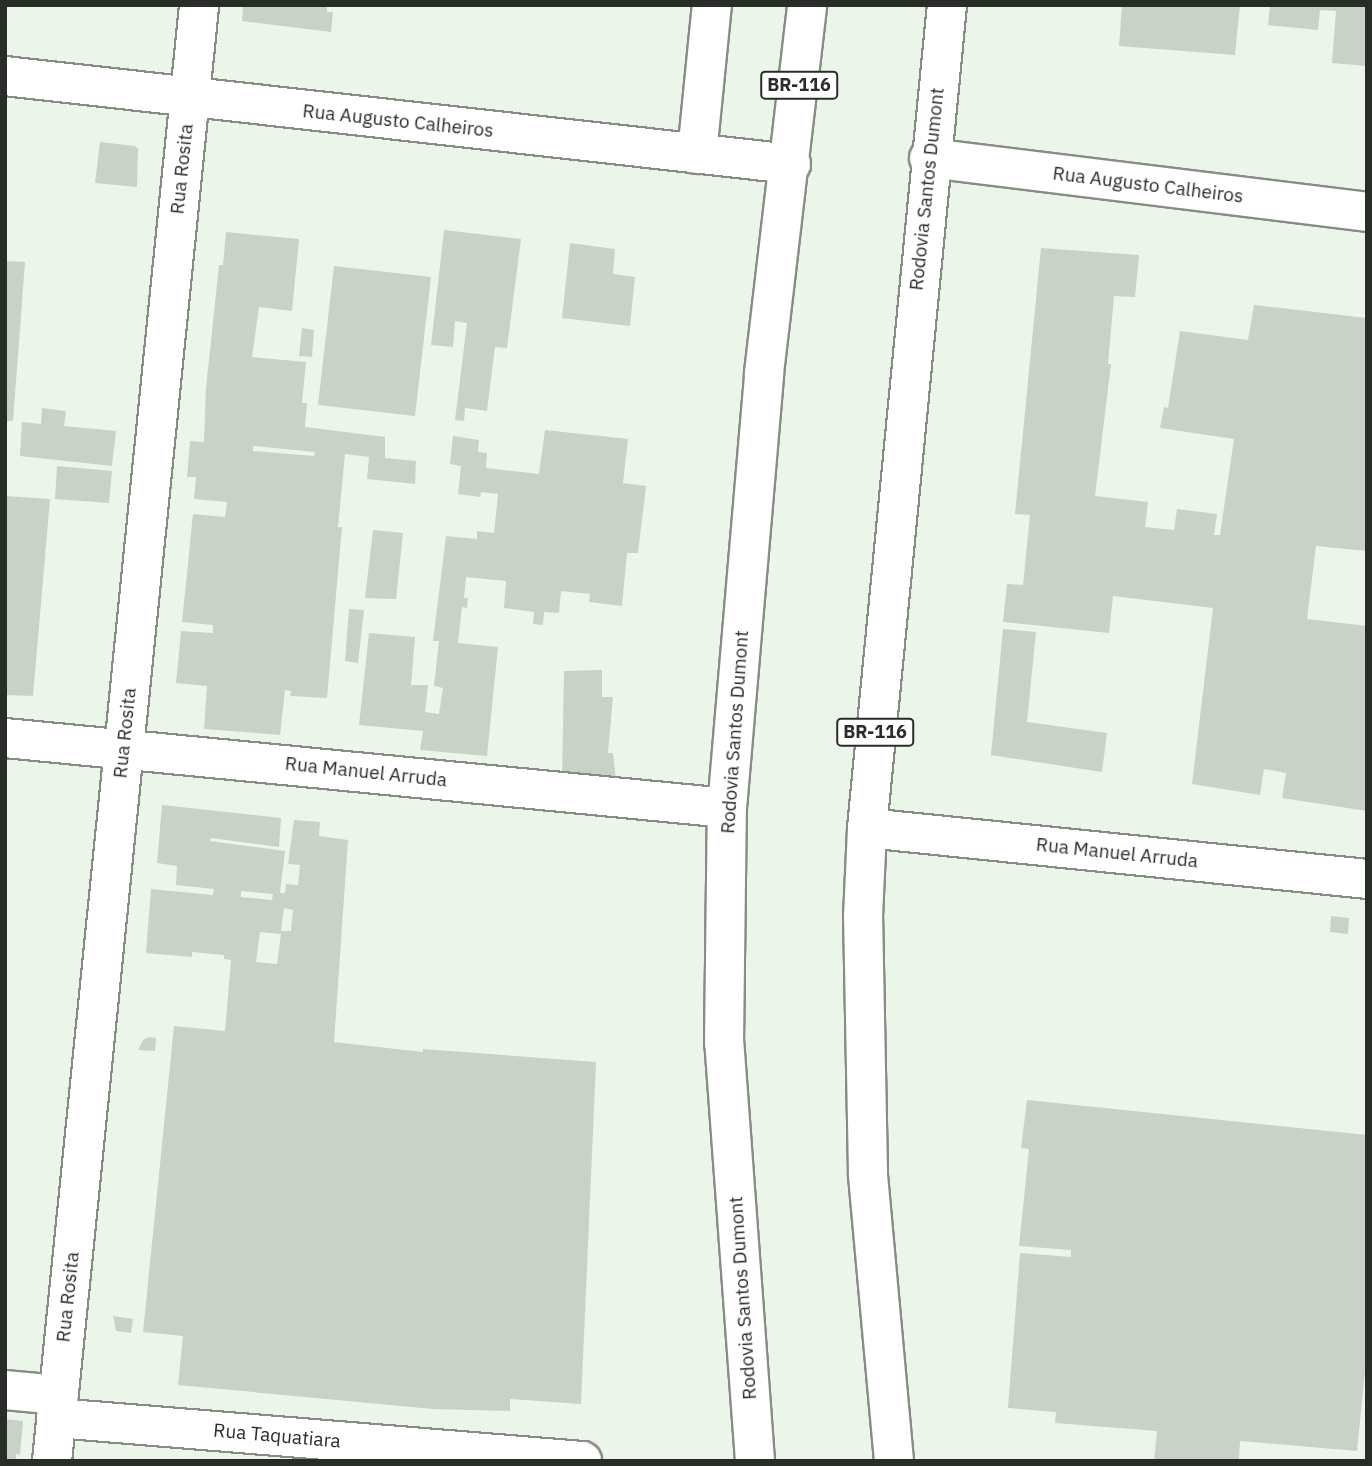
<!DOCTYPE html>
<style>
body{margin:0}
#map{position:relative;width:1372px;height:1466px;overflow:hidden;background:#ecf5e9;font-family:"IBM Plex Sans",sans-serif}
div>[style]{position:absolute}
.building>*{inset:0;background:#c9d2c6}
.roads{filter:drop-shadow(2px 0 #868e83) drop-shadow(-2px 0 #868e83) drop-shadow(0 2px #868e83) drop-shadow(0 -2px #868e83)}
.minor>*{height:38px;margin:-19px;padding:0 19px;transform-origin:19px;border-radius:19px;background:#fff}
.highway>*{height:38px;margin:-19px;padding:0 19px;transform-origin:19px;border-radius:19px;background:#fff}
span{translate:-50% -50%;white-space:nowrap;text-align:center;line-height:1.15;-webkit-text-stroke:5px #fff;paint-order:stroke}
.shield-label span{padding:2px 5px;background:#fff;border:2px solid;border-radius:5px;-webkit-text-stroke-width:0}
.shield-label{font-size:18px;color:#292d28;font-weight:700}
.street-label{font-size:19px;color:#292d28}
.frame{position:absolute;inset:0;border:7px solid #292d28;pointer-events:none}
</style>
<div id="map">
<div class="building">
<div style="clip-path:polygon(243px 5px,327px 5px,327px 12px,333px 12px,331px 32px,242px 21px)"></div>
<div style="clip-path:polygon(1122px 5px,1240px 5px,1235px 55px,1119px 46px)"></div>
<div style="clip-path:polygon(1270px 5px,1367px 5px,1367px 66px,1332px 63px,1336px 11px,1320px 10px,1318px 30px,1268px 25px)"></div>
<div style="clip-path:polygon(100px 142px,135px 146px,138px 149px,137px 187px,95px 183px)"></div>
<div style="clip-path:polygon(444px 230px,521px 239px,507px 348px,495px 347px,487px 411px,465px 408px,464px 421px,455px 420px,467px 323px,455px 321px,453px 347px,431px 345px)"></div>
<div style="clip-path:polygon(evenodd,226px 232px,299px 239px,292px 311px,259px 307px,252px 357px,306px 362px,302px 403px,307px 403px,305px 427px,385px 437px,385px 458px,416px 461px,415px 484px,367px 479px,369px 457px,345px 454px,338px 527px,342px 527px,327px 698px,290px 696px,291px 691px,285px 690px,280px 735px,204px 729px,207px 686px,176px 683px,181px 631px,213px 633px,213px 625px,182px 622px,193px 514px,225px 517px,227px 502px,194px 499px,196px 477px,187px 477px,190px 441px,204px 442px,206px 388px,219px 265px,223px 265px,226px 232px,253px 446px,315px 452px,314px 456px,253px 451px,253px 446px)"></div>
<div style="clip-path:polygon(570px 243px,615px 249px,613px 274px,635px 277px,630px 326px,562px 318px)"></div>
<div style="clip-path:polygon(1041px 248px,1139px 255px,1135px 297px,1114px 296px,1108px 364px,1111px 364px,1095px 496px,1148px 502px,1145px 527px,1174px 530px,1177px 509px,1217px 514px,1214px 535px,1220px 535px,1234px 439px,1160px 428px,1164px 407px,1168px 408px,1180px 331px,1248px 340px,1254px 305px,1367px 318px,1367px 551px,1316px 546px,1307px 619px,1367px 626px,1367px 811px,1282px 798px,1286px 773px,1264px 769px,1260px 795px,1192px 784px,1213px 608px,1113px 596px,1109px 633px,1003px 622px,1007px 584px,1023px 585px,1030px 515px,1015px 514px)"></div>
<div style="clip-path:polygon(5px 261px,25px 262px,13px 421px,5px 421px)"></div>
<div style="clip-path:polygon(334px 266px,431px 277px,415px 416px,318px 405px)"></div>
<div style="clip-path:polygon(302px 328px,314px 330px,312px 357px,299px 356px)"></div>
<div style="clip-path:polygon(42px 408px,66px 411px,64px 426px,116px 431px,112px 466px,20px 456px,22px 422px,41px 424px)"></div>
<div style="clip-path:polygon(545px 430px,628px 439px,623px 483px,646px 486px,638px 553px,627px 553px,622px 606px,589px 602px,590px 594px,561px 591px,559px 613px,544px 612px,543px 625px,533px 624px,534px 612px,504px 608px,506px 581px,466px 577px,464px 598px,468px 598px,467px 608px,462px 607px,458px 643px,498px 647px,487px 756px,420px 750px,423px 731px,359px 725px,369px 633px,415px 637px,411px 685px,428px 685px,425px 712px,439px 714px,443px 688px,434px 686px,439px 641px,433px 641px,446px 536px,477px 539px,477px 531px,494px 533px,498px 494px,481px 492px,480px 497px,458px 494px,461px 466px,450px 464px,453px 436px,479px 440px,478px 452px,487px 453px,486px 468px,539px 474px)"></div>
<div style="clip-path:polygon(57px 466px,112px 471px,109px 503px,55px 499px)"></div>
<div style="clip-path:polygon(5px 496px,50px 499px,33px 696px,5px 695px)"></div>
<div style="clip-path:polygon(373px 530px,403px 533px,396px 599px,365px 598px)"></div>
<div style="clip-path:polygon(349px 609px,364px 610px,358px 663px,345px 661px)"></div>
<div style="clip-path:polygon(1003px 629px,1036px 632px,1027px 722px,1107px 733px,1102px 772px,991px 755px)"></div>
<div style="clip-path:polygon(602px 670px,602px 697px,613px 697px,608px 753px,613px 753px,616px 780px,562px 777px,564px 671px)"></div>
<div style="clip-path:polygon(evenodd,162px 805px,281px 818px,279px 847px,211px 838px,210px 841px,285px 851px,280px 893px,285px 893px,286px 884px,298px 885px,300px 865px,288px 864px,294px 820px,320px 822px,319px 836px,348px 840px,334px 1042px,423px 1052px,423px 1049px,596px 1062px,581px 1404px,510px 1399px,510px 1411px,433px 1409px,178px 1385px,183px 1336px,143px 1332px,174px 1026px,225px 1031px,231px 960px,224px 959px,224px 955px,192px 952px,192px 957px,146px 953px,151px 889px,213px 895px,214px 889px,176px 885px,177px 866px,157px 863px,162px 805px,241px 891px,273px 894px,272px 900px,241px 897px,241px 891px,162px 805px,284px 908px,293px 910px,291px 931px,281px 931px,284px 908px,162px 805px,260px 932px,281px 934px,277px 964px,256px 962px,260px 932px)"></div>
<div style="clip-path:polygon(1331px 916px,1349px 918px,1348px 934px,1330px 932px)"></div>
<div style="clip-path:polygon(149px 1037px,156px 1038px,155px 1051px,138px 1050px,143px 1040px)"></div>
<div style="clip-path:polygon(1027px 1100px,1367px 1135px,1367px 1352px,1357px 1451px,1240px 1441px,1239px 1461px,1154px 1461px,1157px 1431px,1055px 1423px,1056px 1412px,1008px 1408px,1020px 1253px,1071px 1257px,1071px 1250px,1019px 1246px,1029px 1149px,1021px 1148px)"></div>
<div style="clip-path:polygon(113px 1316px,133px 1319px,131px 1333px,116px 1331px)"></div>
<div style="clip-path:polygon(5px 1419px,23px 1421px,20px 1455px,16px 1454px,16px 1461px,5px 1461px)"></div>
</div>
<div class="roads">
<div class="minor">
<div style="left:5px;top:76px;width:791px;rotate:6.39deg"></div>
<div style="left:697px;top:154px;width:150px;rotate:-84.3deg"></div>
<div style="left:929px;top:158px;width:441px;rotate:7deg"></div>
<div style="left:5px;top:738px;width:725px;rotate:5.54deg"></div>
<div style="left:867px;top:828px;width:503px;rotate:5.82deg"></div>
<div style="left:5px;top:1390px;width:54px;rotate:5.3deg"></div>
<div style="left:56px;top:1418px;width:528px;rotate:4.67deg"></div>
<div style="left:52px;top:1461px;width:1463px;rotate:-84.23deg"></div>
</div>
<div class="highway">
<div style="left:755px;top:1461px;width:419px;rotate:-94.2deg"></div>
<div style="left:724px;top:1043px;width:235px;rotate:-89.3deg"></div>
<div style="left:727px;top:808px;width:437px;rotate:-85.1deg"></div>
<div style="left:764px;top:373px;width:371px;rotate:-83.3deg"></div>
<div style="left:894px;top:1461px;width:289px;rotate:-95.2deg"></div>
<div style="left:868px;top:1173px;width:256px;rotate:-91.1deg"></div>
<div style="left:863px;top:917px;width:89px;rotate:-87.4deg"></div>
<div style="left:867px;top:828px;width:827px;rotate:-84.45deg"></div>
</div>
</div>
<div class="shield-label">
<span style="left:799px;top:85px">BR-116</span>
<span style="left:875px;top:732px">BR-116</span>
</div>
<div class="street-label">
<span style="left:398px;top:121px;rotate:6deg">Rua Augusto Calheiros</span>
<span style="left:182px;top:169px;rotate:-84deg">Rua Rosita</span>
<span style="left:1148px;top:185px;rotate:7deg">Rua Augusto Calheiros</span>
<span style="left:927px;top:189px;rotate:-84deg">Rodovia Santos Dumont</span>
<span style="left:735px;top:732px;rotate:-86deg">Rodovia Santos Dumont</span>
<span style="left:125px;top:733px;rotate:-84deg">Rua Rosita</span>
<span style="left:366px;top:772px;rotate:6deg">Rua Manuel Arruda</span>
<span style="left:1117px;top:853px;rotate:6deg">Rua Manuel Arruda</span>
<span style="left:68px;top:1297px;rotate:-84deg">Rua Rosita</span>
<span style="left:743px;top:1298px;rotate:-94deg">Rodovia Santos Dumont</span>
<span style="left:277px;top:1436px;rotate:5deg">Rua Taquatiara</span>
</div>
<div class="frame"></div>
</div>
